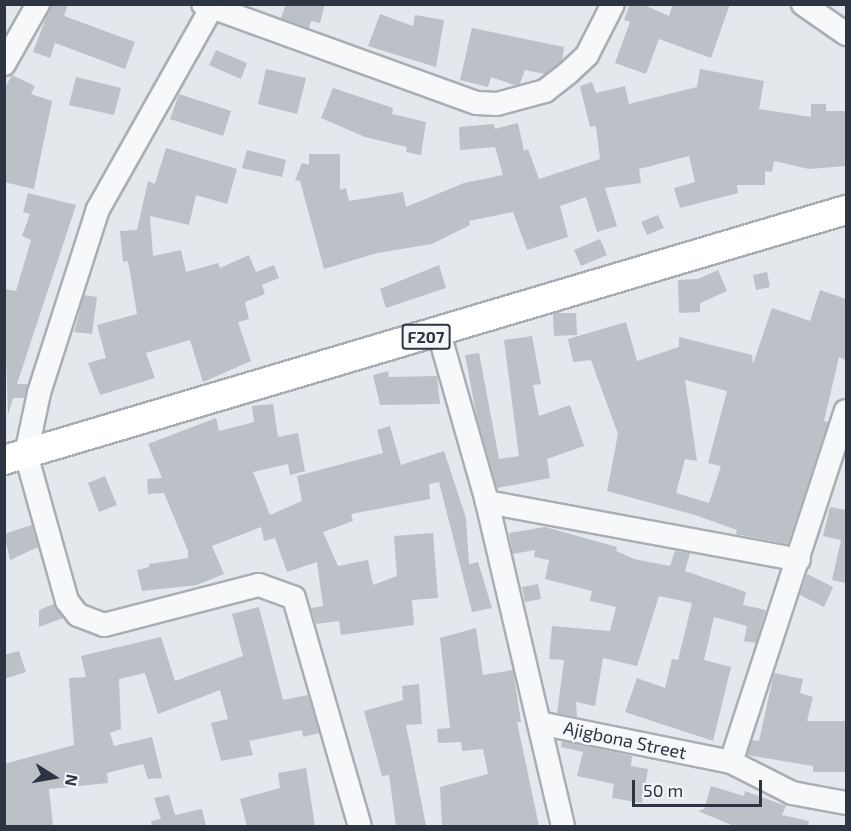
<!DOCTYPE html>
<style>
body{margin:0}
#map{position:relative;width:851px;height:831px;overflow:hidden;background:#e4e7eb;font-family:"Exo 2",sans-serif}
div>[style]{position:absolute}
.building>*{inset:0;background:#bcc0c7}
.roads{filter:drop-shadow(2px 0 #a9aeb5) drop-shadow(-2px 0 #a9aeb5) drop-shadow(0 2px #a9aeb5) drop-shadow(0 -2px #a9aeb5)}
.minor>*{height:22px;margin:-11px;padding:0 11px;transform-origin:11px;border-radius:11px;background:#f7f8f9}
.major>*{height:28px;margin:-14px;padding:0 14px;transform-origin:14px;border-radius:14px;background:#fff}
span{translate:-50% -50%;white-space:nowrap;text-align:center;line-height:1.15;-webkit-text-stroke:5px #f4f6f8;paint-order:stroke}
.shield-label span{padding:2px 4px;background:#f4f6f8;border:2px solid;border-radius:4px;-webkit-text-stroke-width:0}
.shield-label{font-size:16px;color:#2d3542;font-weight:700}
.street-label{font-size:18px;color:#2d3542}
.frame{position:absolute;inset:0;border:6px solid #2d3542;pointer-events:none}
.north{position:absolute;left:24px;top:747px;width:60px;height:60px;-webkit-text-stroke:4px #f4f6f8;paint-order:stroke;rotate:101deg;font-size:16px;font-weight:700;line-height:24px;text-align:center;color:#2d3542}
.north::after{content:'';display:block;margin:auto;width:21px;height:27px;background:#2d3542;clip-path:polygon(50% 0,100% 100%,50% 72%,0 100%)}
.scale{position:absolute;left:632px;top:780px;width:130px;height:27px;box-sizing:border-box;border:3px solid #2d3542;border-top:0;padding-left:8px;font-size:18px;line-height:21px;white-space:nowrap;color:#2d3542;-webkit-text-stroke:4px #f4f6f8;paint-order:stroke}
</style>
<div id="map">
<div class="building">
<div style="clip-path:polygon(51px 4px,68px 4px,64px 16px,135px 42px,125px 69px,55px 43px,50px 58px,33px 52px)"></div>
<div style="clip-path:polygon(286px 4px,325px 4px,320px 23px,311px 21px,309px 28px,281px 18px)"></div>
<div style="clip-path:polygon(630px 4px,642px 4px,669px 16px,673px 4px,730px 4px,711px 58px,659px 39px,646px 74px,615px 63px,630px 22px,624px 20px)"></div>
<div style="clip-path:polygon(380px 14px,413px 26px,415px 15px,444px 20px,436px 67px,368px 46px)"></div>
<div style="clip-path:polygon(472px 28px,564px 47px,562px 61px,545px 74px,525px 70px,520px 84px,514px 85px,491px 77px,488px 87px,460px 80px)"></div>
<div style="clip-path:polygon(216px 50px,247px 63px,241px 79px,209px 65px)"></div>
<div style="clip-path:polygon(266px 69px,306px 78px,297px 114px,258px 104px)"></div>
<div style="clip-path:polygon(700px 69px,764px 81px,759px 109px,811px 117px,811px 104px,826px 104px,826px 111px,846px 111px,846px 166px,809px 169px,774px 161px,772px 172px,765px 171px,765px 185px,737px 185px,738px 193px,680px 208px,674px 188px,695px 182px,689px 156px,639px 169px,641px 183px,605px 188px,617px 226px,597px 232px,586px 197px,560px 206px,568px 237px,527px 250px,513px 212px,469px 221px,470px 225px,432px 244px,377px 253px,324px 269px,300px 181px,295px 180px,302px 163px,309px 165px,309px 154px,340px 154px,340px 190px,346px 188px,349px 201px,403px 192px,406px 207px,464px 183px,503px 175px,495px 147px,460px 150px,459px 127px,494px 124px,495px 129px,518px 123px,524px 151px,528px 149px,539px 179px,600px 159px,596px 126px,590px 127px,580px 86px,592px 82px,596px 93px,625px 86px,629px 104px,697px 87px)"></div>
<div style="clip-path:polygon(12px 75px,35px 86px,31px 94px,52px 101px,34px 189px,4px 182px,4px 89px)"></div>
<div style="clip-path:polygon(76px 77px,121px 88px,114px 115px,69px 105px)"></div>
<div style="clip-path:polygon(333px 88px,393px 108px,392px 114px,426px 122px,421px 155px,406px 152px,407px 147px,365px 137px,321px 118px)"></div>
<div style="clip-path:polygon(179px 94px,231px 111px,223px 136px,170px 119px)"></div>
<div style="clip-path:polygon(166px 148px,237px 169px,227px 204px,196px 195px,189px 225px,150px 216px,153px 256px,181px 250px,186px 272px,218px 263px,220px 268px,249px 255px,256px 272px,274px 265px,279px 278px,262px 285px,265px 294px,245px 302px,249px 319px,238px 322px,251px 361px,203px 382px,190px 340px,146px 353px,155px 378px,100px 395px,88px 363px,106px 358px,97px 325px,137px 314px,128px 261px,123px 262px,120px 231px,137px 230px,148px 181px,155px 184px)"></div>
<div style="clip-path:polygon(247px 150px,286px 160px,282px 177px,242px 168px)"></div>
<div style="clip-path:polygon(28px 193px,76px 205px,17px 384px,28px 384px,24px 398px,13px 398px,8px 415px,4px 289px,16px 291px,31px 240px,22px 236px,30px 214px,23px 212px)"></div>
<div style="clip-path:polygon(658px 215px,664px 228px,647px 235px,641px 222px)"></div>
<div style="clip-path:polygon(600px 239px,607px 255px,581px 266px,574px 250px)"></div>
<div style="clip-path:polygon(439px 265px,446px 288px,386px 308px,380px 289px)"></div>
<div style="clip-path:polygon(718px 270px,727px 291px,700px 303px,700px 312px,679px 313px,678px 280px,698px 279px)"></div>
<div style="clip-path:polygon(767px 272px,770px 287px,756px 290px,753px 275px)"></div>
<div style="clip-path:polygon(evenodd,820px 290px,846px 299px,846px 360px,839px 357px,824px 421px,828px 422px,788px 544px,736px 534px,737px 530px,695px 515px,607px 491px,618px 434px,591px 360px,573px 362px,568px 339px,626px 322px,637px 361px,679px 347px,679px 337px,752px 355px,753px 364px,772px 308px,810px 321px,820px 290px,685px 380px,727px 391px,708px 463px,721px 466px,709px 503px,676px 493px,685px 459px,697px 461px,685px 380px)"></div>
<div style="clip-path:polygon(84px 295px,97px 297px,92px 334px,74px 332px)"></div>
<div style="clip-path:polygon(556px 313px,576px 313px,577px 335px,554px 336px,553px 314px)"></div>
<div style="clip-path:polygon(532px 336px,541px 384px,533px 385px,539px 416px,570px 405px,584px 446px,547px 459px,550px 478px,497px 488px,477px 418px,465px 355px,479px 353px,499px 459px,519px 456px,504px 340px)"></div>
<div style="clip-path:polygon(388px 371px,389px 377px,437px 376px,440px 404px,380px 405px,373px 375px)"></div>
<div style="clip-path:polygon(273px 404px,278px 437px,298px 433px,305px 471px,290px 475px,288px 464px,253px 472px,270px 515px,302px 501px,297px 476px,383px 453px,377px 430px,390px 426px,401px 465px,444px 451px,466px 518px,469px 564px,478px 562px,492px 608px,472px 612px,439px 482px,429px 484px,430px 499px,351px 514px,353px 521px,323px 532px,338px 566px,368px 560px,373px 585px,397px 576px,394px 536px,433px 533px,438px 598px,412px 600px,414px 625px,341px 635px,339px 621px,316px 624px,311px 608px,323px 606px,317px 562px,287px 572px,275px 538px,264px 541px,261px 527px,212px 546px,224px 574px,197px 585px,142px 591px,137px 570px,149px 567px,149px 564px,188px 558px,188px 551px,164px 493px,148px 494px,147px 479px,162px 478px,148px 444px,216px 418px,219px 431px,254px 422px,252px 406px)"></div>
<div style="clip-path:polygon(105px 476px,117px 505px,99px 512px,88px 483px)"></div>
<div style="clip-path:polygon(830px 507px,846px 510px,846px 583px,832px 580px,841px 540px,823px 536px)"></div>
<div style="clip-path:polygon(32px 525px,38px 547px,10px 560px,4px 534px)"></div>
<div style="clip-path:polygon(545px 527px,617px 547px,616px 551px,634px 559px,670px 566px,675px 551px,690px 553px,685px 571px,746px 592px,743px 605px,766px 610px,756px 643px,744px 641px,747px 626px,714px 617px,704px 660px,731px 667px,713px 741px,625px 712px,637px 678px,665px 688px,672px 659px,678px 660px,692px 603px,659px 596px,637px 666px,603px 658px,595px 706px,576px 702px,577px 717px,557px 713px,564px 660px,549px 659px,552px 626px,610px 631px,616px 607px,590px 601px,592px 591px,545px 579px,549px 560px,534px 557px,535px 550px,513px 554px,509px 533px)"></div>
<div style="clip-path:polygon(807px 574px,833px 587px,824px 607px,800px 595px)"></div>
<div style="clip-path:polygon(538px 584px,541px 599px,525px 602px,522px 587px)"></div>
<div style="clip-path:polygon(54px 604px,63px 618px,39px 627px,39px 610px)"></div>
<div style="clip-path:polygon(259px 607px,283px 700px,308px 695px,319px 733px,303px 737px,302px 730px,249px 741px,253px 755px,221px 761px,211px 723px,228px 719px,220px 690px,158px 714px,145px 673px,119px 679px,121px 729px,110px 733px,114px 746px,152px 737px,162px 778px,148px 779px,143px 764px,107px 773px,108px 783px,49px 789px,53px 826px,6px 826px,4px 764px,74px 745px,69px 678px,86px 677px,81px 656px,161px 637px,175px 681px,243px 656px,232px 614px)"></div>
<div style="clip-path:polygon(476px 628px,483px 675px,513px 670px,521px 722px,517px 722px,539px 826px,442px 826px,440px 787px,488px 774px,483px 749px,462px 751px,461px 742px,438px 743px,437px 729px,450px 728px,440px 638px)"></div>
<div style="clip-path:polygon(19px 651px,26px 672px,4px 679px,4px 655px)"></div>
<div style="clip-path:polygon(774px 673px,803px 679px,800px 693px,813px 697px,807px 721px,846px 721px,845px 772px,813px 772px,813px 766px,747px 755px,752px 740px,759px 741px)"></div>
<div style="clip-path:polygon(419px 684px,422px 724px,406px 725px,426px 826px,396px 826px,389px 775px,382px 776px,364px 711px,403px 700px,402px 686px)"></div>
<div style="clip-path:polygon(562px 741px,632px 756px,631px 766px,648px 769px,642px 803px,612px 798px,614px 784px,577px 776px,583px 752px,561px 747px)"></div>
<div style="clip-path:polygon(306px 768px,315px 826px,247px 826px,240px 799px,280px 788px,278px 773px)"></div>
<div style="clip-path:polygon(711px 786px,744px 796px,745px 791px,786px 806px,782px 815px,809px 821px,808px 826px,734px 826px,698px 811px,704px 809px)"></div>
<div style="clip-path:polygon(169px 795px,175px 815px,202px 809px,206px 826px,152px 826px,151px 821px,161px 819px,154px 798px)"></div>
</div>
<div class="roads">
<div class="minor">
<div style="left:203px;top:4px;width:291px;rotate:19.9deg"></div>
<div style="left:477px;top:103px;width:20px;rotate:3deg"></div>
<div style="left:497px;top:104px;width:50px;rotate:-15.2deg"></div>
<div style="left:545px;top:91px;width:29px;rotate:-38deg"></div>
<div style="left:568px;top:73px;width:26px;rotate:-43deg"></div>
<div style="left:587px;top:55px;width:57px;rotate:-63deg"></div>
<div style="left:803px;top:4px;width:52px;rotate:34.9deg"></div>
<div style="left:212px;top:7px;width:232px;rotate:119.4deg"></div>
<div style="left:98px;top:209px;width:193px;rotate:107.8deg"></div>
<div style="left:39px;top:393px;width:62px;rotate:102deg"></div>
<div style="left:26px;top:454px;width:153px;rotate:74.4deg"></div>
<div style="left:67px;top:601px;width:18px;rotate:52deg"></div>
<div style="left:78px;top:615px;width:28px;rotate:21deg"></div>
<div style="left:104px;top:625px;width:160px;rotate:-14.5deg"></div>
<div style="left:259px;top:585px;width:37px;rotate:20deg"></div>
<div style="left:294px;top:598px;width:237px;rotate:73.9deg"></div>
<div style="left:4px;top:64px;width:69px;rotate:-60.5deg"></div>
<div style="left:439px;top:333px;width:176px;rotate:74.1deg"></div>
<div style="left:487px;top:502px;width:333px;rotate:76.8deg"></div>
<div style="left:487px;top:502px;width:317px;rotate:10.5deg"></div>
<div style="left:539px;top:723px;width:196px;rotate:11.5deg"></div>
<div style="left:731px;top:762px;width:68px;rotate:26.9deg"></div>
<div style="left:792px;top:793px;width:55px;rotate:10.5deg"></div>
<div style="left:731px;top:762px;width:369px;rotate:-71.9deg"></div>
</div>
<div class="major">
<div style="left:4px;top:460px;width:878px;rotate:-16.54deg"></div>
</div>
</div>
<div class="shield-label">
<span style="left:426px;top:337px">F207</span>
</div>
<div class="street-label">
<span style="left:625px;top:740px;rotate:12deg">Ajigbona Street</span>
</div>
<div class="frame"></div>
<div class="north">N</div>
<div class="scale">50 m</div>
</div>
